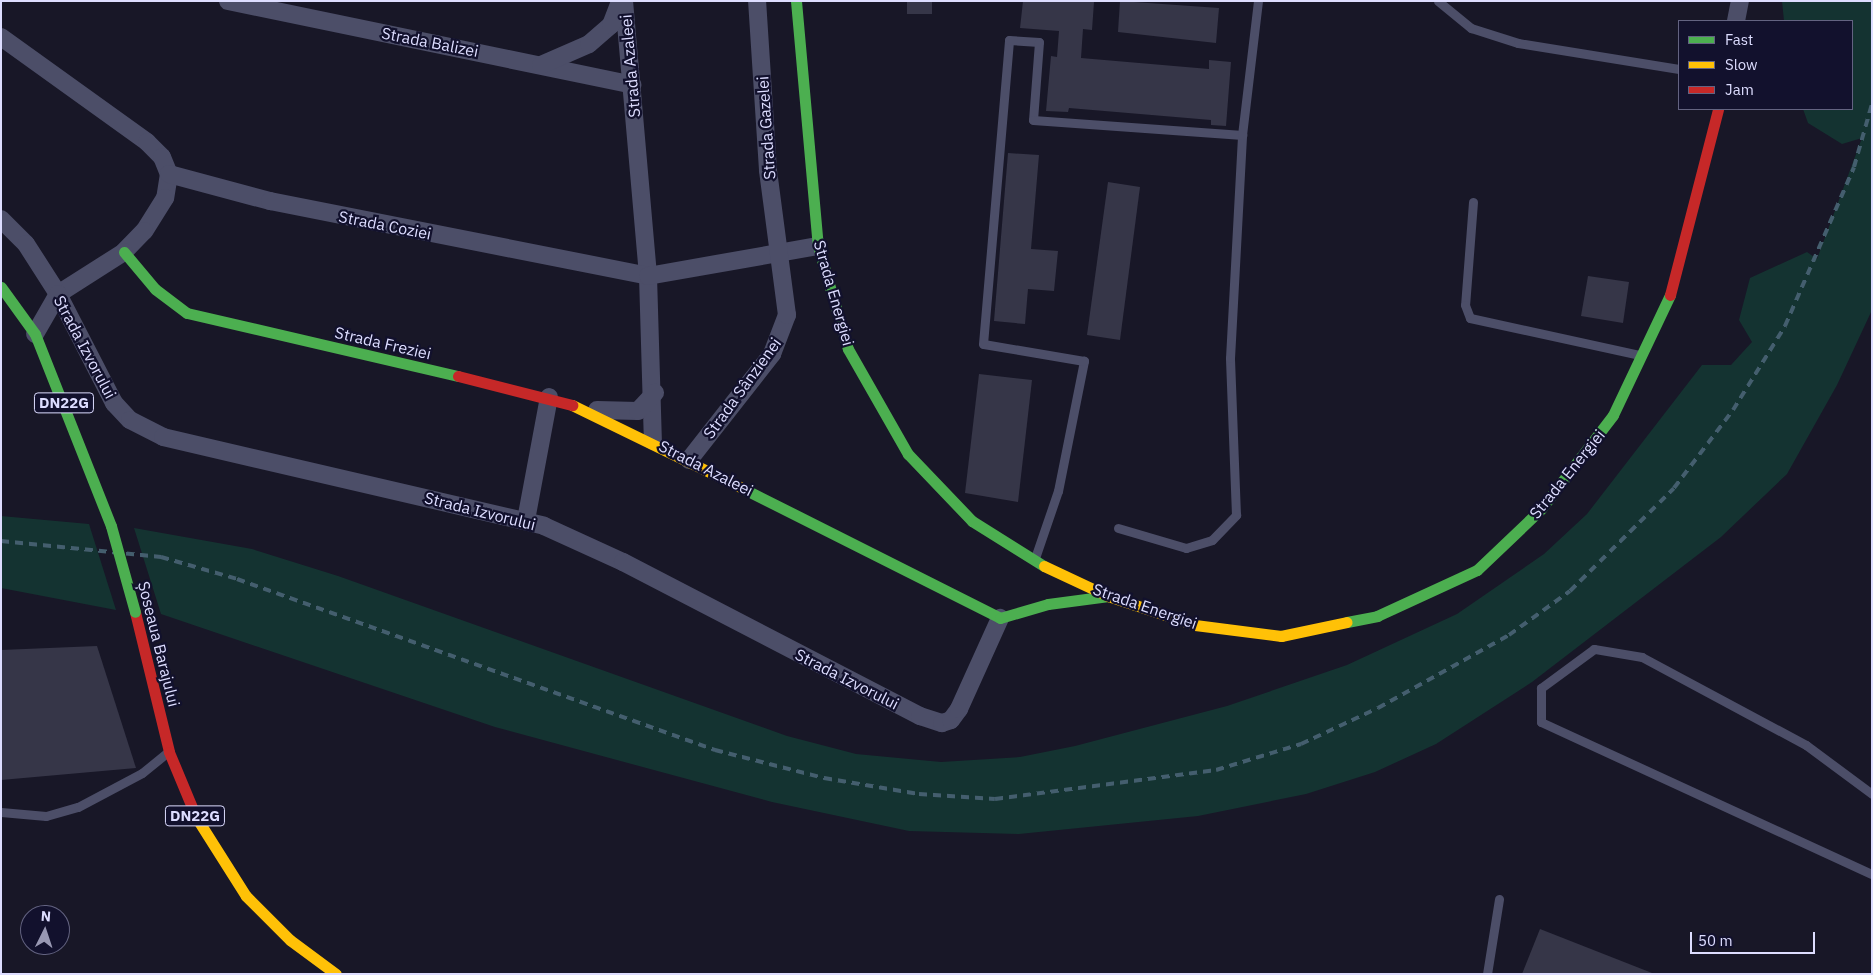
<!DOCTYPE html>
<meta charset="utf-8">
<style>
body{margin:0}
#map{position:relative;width:1873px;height:975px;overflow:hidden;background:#181727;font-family:"IBM Plex Sans",sans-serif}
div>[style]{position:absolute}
.green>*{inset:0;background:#143331}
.building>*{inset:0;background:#363648}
.lane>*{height:9px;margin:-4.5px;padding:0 4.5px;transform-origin:4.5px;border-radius:4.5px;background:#4c4e68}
.street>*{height:18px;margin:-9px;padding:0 9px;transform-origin:9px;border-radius:9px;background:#4c4e68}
.fast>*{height:11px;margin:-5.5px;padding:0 5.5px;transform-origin:5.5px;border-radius:5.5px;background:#4caf50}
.slow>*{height:11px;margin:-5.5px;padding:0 5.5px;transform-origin:5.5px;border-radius:5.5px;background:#ffc107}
.jam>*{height:11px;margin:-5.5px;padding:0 5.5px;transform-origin:5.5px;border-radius:5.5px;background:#c62828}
.rail>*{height:4px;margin-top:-2px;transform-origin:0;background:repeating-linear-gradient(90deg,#445e6e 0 8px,transparent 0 14px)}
.fast-bridge>*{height:11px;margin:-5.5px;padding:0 5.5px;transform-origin:5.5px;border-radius:5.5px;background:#4caf50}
span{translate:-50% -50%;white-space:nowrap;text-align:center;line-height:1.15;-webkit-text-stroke:4.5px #12112d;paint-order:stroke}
.shield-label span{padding:1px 4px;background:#12112d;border:1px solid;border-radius:4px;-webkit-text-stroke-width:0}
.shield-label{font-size:15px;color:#ddf;font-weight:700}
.street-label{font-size:16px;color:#ddf}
.frame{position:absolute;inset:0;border:2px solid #ddf;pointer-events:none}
.legend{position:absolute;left:1678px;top:20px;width:175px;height:90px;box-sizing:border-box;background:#12112d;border:1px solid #636381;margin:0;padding:6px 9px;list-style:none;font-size:15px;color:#ddf}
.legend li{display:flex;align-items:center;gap:10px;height:25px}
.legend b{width:25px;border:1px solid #636381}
.north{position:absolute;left:20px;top:905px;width:50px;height:50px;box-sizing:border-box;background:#12112d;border:1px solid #636381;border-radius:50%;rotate:4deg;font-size:14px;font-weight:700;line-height:20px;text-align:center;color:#ddf}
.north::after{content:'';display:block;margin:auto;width:18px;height:22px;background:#9898b3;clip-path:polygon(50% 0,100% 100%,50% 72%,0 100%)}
.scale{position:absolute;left:1690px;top:932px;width:125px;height:22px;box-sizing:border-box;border:2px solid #ddf;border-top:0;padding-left:6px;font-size:15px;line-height:18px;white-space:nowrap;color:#ddf;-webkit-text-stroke:4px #12112d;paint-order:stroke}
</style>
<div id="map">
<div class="green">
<div style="clip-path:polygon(1782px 1px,1872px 1px,1872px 310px,1837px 385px,1787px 474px,1721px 537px,1532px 682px,1436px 744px,1375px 772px,1306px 794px,1198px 816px,1019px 834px,909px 831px,772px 802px,495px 727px,161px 614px,134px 528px,252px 549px,338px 576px,787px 736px,856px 754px,941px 762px,1020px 757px,1075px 746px,1227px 706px,1347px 665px,1457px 614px,1544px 554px,1587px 514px,1702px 365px,1731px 365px,1752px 342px,1739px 320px,1750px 278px,1807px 252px,1817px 259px,1862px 138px,1842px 144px,1808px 123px,1803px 109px,1852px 109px,1852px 21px,1784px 21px)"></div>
<div style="clip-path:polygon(1px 516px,89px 524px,116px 610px,1px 588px)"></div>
</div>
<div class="building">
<div style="clip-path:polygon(907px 1px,932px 1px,932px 14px,907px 14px)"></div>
<div style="clip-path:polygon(1023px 1px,1094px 2px,1092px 30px,1083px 29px,1081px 58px,1209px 69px,1209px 60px,1231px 62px,1226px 126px,1211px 125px,1211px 120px,1069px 108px,1068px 112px,1046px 111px,1051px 56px,1057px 57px,1059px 31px,1020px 28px)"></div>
<div style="clip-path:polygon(1120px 1px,1219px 8px,1216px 43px,1118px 32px)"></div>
<div style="clip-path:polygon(1008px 153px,1039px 155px,1031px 249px,1058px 251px,1054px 291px,1028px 289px,1025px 324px,994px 321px)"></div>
<div style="clip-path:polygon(1108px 182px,1140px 187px,1120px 340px,1087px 335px)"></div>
<div style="clip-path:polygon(1588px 276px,1629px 282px,1623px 323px,1581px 316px)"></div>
<div style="clip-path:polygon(979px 374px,1032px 380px,1018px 502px,965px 493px)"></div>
<div style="clip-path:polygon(97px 646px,136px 768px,1px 780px,1px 650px)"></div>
<div style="clip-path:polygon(1540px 929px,1652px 973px,1652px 974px,1522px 974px)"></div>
</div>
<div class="lane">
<div style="left:1438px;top:1px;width:43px;rotate:39.3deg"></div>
<div style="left:1471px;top:28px;width:49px;rotate:17.7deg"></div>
<div style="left:1518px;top:43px;width:163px;rotate:9.2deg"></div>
<div style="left:1473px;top:202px;width:103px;rotate:94.4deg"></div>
<div style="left:1465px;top:305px;width:14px;rotate:69deg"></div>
<div style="left:1470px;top:318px;width:173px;rotate:12.3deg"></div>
<div style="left:1118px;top:528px;width:71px;rotate:16.4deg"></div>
<div style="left:1186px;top:548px;width:27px;rotate:-17deg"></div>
<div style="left:1212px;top:540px;width:35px;rotate:-46deg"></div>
<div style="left:1236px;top:515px;width:157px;rotate:-92.2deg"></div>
<div style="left:1230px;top:358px;width:223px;rotate:-86.9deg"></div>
<div style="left:1035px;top:558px;width:71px;rotate:-71.1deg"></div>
<div style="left:1058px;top:491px;width:133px;rotate:-78.7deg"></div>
<div style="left:1084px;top:361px;width:102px;rotate:-170.4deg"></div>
<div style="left:983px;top:344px;width:305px;rotate:-85.1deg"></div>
<div style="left:1009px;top:40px;width:30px;rotate:4deg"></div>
<div style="left:1039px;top:42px;width:78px;rotate:94.4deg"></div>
<div style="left:1033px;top:120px;width:210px;rotate:4.1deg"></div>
<div style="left:1242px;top:135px;width:135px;rotate:-83.2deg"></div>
<div style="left:1872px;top:794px;width:82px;rotate:-143.4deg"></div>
<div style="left:1806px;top:745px;width:186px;rotate:-151.8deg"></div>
<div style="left:1642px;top:657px;width:49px;rotate:-170.5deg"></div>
<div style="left:1594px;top:649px;width:66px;rotate:143.7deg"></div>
<div style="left:1541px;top:688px;width:34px;rotate:90deg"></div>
<div style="left:1541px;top:722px;width:364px;rotate:24.7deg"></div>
<div style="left:1px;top:812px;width:45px;rotate:5.1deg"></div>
<div style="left:46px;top:816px;width:33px;rotate:-16deg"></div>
<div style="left:78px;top:807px;width:72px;rotate:-28deg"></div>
<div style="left:142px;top:773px;width:32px;rotate:-39deg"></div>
<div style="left:1487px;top:974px;width:76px;rotate:-80.9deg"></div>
</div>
<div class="street">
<div style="left:228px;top:1px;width:413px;rotate:11.7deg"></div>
<div style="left:624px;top:1px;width:276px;rotate:85deg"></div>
<div style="left:648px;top:276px;width:165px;rotate:88.3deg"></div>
<div style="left:1736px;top:21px;width:20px;rotate:-79deg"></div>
<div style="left:1px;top:37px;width:180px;rotate:35.7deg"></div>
<div style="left:147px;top:142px;width:21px;rotate:45deg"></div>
<div style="left:162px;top:157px;width:18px;rotate:68deg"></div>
<div style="left:169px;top:174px;width:24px;rotate:99deg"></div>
<div style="left:165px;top:198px;width:39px;rotate:122deg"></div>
<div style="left:144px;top:231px;width:29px;rotate:134deg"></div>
<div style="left:124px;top:252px;width:78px;rotate:147.5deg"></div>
<div style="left:58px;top:294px;width:46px;rotate:119.9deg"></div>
<div style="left:541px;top:65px;width:52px;rotate:-23.6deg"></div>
<div style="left:589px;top:44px;width:29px;rotate:-41deg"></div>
<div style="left:611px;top:25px;width:26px;rotate:-69deg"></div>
<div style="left:169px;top:174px;width:105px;rotate:15deg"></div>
<div style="left:270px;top:201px;width:385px;rotate:11.2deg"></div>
<div style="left:648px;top:276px;width:173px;rotate:-10deg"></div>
<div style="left:1px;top:219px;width:35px;rotate:45deg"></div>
<div style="left:26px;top:244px;width:59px;rotate:57.4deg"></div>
<div style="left:58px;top:294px;width:123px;rotate:62.8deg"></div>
<div style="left:114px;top:403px;width:23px;rotate:47deg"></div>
<div style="left:130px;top:420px;width:37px;rotate:27deg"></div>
<div style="left:163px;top:437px;width:391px;rotate:13.1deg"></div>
<div style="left:544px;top:526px;width:87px;rotate:24.5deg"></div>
<div style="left:623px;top:562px;width:335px;rotate:27.4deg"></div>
<div style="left:920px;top:716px;width:23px;rotate:18deg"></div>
<div style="left:942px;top:723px;width:9px;rotate:-18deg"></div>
<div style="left:951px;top:720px;width:14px;rotate:-54deg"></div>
<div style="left:959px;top:709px;width:100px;rotate:-65.7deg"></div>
<div style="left:597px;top:410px;width:41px;rotate:1.4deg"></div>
<div style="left:638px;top:411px;width:25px;rotate:-47deg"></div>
<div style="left:689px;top:460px;width:135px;rotate:-51.9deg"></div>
<div style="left:772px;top:354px;width:42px;rotate:-69deg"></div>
<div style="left:787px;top:315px;width:146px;rotate:-97.5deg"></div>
<div style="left:768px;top:170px;width:169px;rotate:-93.7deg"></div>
<div style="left:526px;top:520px;width:125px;rotate:-79.4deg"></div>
</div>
<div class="fast">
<div style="left:796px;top:1px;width:246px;rotate:84.9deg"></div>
<div style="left:818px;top:246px;width:107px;rotate:73.8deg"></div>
<div style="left:848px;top:349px;width:121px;rotate:60.3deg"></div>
<div style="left:908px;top:454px;width:93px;rotate:46.3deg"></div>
<div style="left:972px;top:521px;width:85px;rotate:32deg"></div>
<div style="left:124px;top:252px;width:48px;rotate:50deg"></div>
<div style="left:155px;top:289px;width:40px;rotate:37deg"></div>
<div style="left:187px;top:313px;width:278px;rotate:13.1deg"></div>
<div style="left:1px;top:287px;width:58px;rotate:54.1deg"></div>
<div style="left:35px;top:334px;width:206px;rotate:68.4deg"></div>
<div style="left:742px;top:488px;width:289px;rotate:26.7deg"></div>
<div style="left:1000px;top:618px;width:50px;rotate:-16.3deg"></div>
<div style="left:1048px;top:604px;width:61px;rotate:-7.6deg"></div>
<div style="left:1347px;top:622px;width:31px;rotate:-11deg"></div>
<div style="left:1377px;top:616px;width:110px;rotate:-24.7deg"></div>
<div style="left:1477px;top:570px;width:88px;rotate:-43.6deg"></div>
<div style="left:1541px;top:509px;width:118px;rotate:-52.5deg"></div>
<div style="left:1613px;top:415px;width:133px;rotate:-64.6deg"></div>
</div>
<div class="slow">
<div style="left:572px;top:405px;width:189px;rotate:26deg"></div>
<div style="left:1044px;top:566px;width:71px;rotate:25.1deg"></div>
<div style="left:1108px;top:596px;width:92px;rotate:18.4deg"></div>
<div style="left:1195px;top:625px;width:87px;rotate:7.3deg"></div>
<div style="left:1281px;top:636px;width:67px;rotate:-12deg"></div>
<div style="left:196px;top:817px;width:93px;rotate:57.7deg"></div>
<div style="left:246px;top:896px;width:62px;rotate:45deg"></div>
<div style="left:290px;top:940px;width:57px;rotate:36.5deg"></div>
</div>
<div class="jam">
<div style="left:1670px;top:295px;width:192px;rotate:-75.5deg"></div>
<div style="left:458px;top:376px;width:118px;rotate:14.3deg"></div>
<div style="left:135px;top:612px;width:144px;rotate:76.3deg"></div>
<div style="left:169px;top:752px;width:70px;rotate:67.4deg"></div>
</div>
<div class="rail">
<div style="left:1px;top:541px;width:161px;rotate:5.7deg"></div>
<div style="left:161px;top:557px;width:79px;rotate:16.1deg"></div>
<div style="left:237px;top:579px;width:508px;rotate:19.68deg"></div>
<div style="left:715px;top:750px;width:113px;rotate:14.4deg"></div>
<div style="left:824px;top:778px;width:96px;rotate:9.6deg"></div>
<div style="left:919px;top:794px;width:76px;rotate:3.8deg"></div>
<div style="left:995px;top:799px;width:223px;rotate:-7.5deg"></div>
<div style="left:1216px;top:770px;width:89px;rotate:-17deg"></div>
<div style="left:1301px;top:744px;width:85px;rotate:-25.1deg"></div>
<div style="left:1378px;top:708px;width:150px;rotate:-29.1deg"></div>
<div style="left:1509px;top:635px;width:75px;rotate:-35.8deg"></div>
<div style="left:1570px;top:591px;width:146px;rotate:-44.7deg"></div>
<div style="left:1674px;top:488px;width:98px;rotate:-52.9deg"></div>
<div style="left:1733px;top:410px;width:99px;rotate:-58.2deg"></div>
<div style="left:1785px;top:326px;width:173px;rotate:-66.5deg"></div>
<div style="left:1854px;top:167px;width:66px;rotate:-74.1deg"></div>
</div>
<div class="fast-bridge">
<div style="left:111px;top:526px;width:89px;rotate:74.4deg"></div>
</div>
<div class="shield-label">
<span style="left:64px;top:403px">DN22G</span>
<span style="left:195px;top:816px">DN22G</span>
</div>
<div class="street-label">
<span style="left:430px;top:42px;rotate:11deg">Strada Balizei</span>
<span style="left:630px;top:66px;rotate:-95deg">Strada Azaleei</span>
<span style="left:766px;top:128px;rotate:-94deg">Strada Gazelei</span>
<span style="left:385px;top:225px;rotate:11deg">Strada Coziei</span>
<span style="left:834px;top:293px;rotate:74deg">Strada Energiei</span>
<span style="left:383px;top:343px;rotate:13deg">Strada Freziei</span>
<span style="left:85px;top:347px;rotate:62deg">Strada Izvorului</span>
<span style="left:742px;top:388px;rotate:-54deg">Strada Sânzienei</span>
<span style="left:706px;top:468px;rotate:27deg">Strada Azaleei</span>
<span style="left:1567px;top:474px;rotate:-51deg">Strada Energiei</span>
<span style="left:480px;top:511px;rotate:14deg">Strada Izvorului</span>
<span style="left:1145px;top:606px;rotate:19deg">Strada Energiei</span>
<span style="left:159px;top:644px;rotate:76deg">Șoseaua Barajului</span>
<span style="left:847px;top:679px;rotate:27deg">Strada Izvorului</span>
</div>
<div class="frame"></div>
<ul class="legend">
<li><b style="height:6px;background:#4caf50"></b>Fast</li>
<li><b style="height:6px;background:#ffc107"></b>Slow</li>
<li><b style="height:6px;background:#c62828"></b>Jam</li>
</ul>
<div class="north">N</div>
<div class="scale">50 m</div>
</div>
